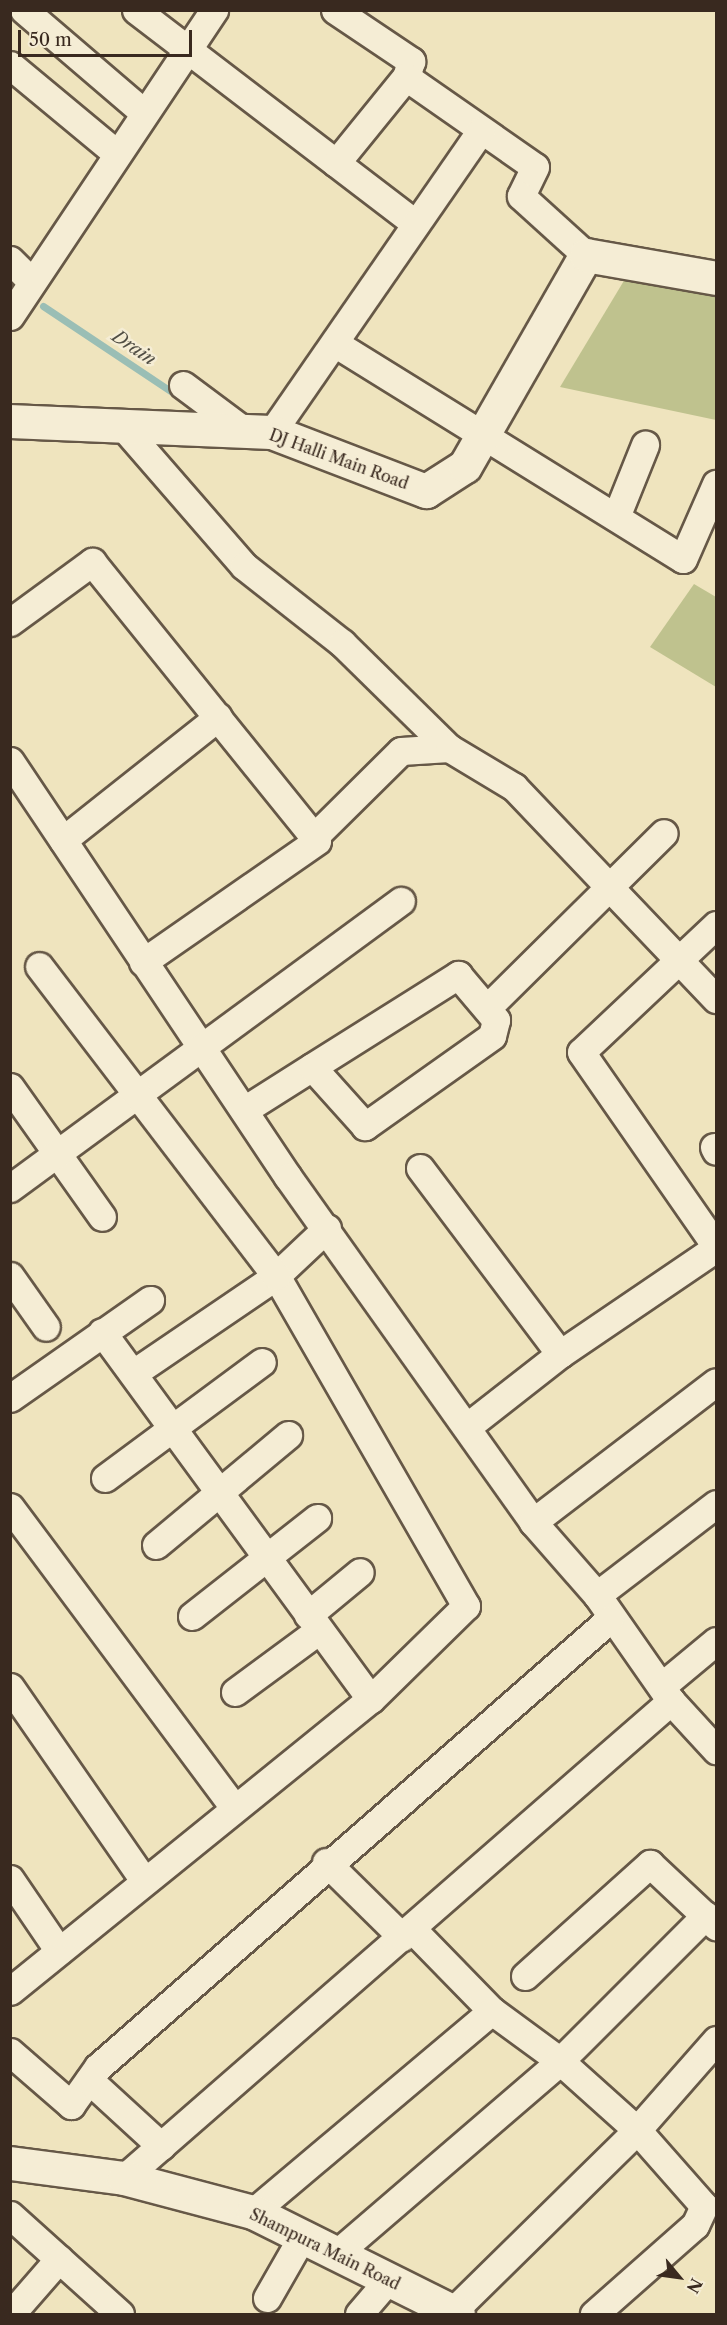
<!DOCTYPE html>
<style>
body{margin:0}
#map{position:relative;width:727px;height:2325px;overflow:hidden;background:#efe4be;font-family:"Libre Caslon Text",serif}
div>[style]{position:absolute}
.green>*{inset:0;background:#bfc28e}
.stream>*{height:7px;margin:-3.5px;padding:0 3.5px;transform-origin:3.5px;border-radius:3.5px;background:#9abeb5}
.roads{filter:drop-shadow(2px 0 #665847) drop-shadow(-2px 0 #665847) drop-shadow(0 2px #665847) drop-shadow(0 -2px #665847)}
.minor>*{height:27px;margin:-13.5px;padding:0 13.5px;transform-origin:13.5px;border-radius:13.5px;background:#f5edd5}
.tertiary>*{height:33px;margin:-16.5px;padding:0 16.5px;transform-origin:16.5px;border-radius:16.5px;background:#f5edd5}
span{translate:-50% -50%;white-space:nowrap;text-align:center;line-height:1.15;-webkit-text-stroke:5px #f5edd5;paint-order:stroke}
.street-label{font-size:16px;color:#39291f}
.water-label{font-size:18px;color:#514e44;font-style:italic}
.frame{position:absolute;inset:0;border:12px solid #39291f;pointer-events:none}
.north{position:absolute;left:649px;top:2247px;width:60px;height:60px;-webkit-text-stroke:4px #f5edd5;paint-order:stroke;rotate:119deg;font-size:16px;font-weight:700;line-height:24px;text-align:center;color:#39291f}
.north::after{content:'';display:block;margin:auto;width:21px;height:27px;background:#39291f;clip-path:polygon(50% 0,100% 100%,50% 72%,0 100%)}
.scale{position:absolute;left:18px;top:30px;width:174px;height:27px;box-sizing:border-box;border:3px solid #39291f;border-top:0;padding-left:8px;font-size:18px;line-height:21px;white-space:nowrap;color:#39291f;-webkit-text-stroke:4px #f5edd5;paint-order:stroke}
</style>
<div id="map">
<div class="green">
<div style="clip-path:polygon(625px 279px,716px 296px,716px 420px,560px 387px)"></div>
<div style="clip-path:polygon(694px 584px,716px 597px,716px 687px,650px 647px)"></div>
</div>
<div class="stream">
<div style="left:10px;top:287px;width:1px;rotate:45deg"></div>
<div style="left:43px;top:306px;width:162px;rotate:33.7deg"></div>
</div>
<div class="roads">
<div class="minor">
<div style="left:24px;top:10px;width:158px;rotate:40.6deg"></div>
<div style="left:136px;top:10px;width:352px;rotate:37.4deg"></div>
<div style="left:335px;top:10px;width:92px;rotate:33.9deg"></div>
<div style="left:411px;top:61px;width:17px;rotate:107deg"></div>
<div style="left:406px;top:77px;width:157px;rotate:34.9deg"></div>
<div style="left:535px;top:167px;width:32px;rotate:116deg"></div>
<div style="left:521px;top:196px;width:88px;rotate:42.2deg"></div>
<div style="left:10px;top:65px;width:138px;rotate:39.7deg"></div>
<div style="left:336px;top:163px;width:111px;rotate:-50.9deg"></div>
<div style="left:10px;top:260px;width:31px;rotate:45deg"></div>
<div style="left:10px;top:316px;width:368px;rotate:-56.3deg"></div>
<div style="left:336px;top:344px;width:408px;rotate:31.8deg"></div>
<div style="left:683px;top:559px;width:82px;rotate:-66.3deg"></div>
<div style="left:183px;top:385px;width:79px;rotate:36.7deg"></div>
<div style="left:125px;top:429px;width:181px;rotate:49deg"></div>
<div style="left:244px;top:566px;width:125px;rotate:38.2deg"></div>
<div style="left:342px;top:643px;width:150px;rotate:44.5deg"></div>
<div style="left:272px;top:432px;width:367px;rotate:-55.3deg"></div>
<div style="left:616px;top:517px;width:78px;rotate:-68.1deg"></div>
<div style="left:10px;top:622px;width:102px;rotate:-36.2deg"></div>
<div style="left:92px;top:562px;width:358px;rotate:51.1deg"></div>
<div style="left:317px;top:841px;width:212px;rotate:145.2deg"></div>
<div style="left:10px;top:761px;width:500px;rotate:56.25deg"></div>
<div style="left:288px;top:1177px;width:423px;rotate:54.6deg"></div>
<div style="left:533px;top:1522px;width:97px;rotate:48.8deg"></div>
<div style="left:597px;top:1595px;width:129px;rotate:55.1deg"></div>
<div style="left:671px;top:1701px;width:67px;rotate:47.4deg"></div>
<div style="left:314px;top:837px;width:122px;rotate:-44.7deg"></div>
<div style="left:401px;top:751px;width:48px;rotate:-3.6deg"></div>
<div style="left:449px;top:748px;width:76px;rotate:31deg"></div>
<div style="left:514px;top:787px;width:293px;rotate:46.4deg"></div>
<div style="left:63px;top:840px;width:198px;rotate:-38.4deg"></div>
<div style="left:716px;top:925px;width:185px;rotate:136.7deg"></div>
<div style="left:581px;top:1052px;width:236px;rotate:55.2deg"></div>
<div style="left:488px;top:1007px;width:247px;rotate:-44.7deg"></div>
<div style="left:10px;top:1087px;width:159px;rotate:54.7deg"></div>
<div style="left:244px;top:1110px;width:80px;rotate:-32.3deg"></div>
<div style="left:312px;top:1067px;width:173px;rotate:-32.2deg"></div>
<div style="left:458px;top:975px;width:59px;rotate:49.8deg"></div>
<div style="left:496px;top:1020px;width:16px;rotate:104deg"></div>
<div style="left:492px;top:1036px;width:156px;rotate:144.7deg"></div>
<div style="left:365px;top:1126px;width:79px;rotate:-131.9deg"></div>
<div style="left:714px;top:1147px;width:4px;rotate:63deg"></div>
<div style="left:420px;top:1168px;width:233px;rotate:53deg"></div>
<div style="left:10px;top:1188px;width:485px;rotate:-36.3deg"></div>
<div style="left:10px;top:1276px;width:62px;rotate:54.8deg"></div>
<div style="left:102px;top:1332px;width:455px;rotate:53.8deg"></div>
<div style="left:135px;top:1372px;width:171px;rotate:-34.2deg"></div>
<div style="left:276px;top:1276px;width:70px;rotate:-43.3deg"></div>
<div style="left:10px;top:1398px;width:171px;rotate:-35deg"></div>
<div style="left:468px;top:1426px;width:117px;rotate:-38deg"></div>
<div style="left:560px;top:1354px;width:189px;rotate:-34.2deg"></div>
<div style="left:105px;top:1478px;width:195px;rotate:-36.5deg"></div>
<div style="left:10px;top:1507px;width:374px;rotate:53.3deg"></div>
<div style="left:533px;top:1522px;width:230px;rotate:-37.4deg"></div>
<div style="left:156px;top:1545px;width:172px;rotate:-39.8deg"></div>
<div style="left:597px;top:1595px;width:150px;rotate:-37.4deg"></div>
<div style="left:308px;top:1615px;width:67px;rotate:-39.6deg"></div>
<div style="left:192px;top:1616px;width:159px;rotate:-38.1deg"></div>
<div style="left:663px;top:1685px;width:69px;rotate:-39.7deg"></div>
<div style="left:10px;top:1687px;width:234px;rotate:55.3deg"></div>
<div style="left:235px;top:1692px;width:104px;rotate:-36.4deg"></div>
<div style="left:326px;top:1862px;width:107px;rotate:44.6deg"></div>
<div style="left:10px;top:1879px;width:87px;rotate:55.8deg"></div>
<div style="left:412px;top:1929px;width:115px;rotate:45.7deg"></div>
<div style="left:492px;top:2011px;width:84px;rotate:36.3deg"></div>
<div style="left:560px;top:2061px;width:103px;rotate:41.9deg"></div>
<div style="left:637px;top:2130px;width:101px;rotate:48.6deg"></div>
<div style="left:704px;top:2206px;width:21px;rotate:115deg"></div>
<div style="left:695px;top:2225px;width:135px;rotate:138.6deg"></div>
<div style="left:525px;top:1976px;width:168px;rotate:-41.9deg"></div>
<div style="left:650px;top:1864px;width:91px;rotate:43.2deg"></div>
<div style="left:10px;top:1991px;width:464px;rotate:-39deg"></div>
<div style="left:371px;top:1699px;width:133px;rotate:-44.4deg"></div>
<div style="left:466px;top:1606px;width:381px;rotate:-119.9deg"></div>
<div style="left:276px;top:1276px;width:390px;rotate:-127.4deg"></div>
<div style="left:10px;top:2052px;width:81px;rotate:41deg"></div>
<div style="left:71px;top:2105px;width:47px;rotate:-54.6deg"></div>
<div style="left:98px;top:2067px;width:680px;rotate:-41.19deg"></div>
<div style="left:89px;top:2080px;width:98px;rotate:42.5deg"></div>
<div style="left:124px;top:2178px;width:726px;rotate:-41.09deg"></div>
<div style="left:253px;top:2212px;width:312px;rotate:-40.1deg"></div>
<div style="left:10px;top:2215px;width:148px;rotate:42deg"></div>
<div style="left:336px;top:2254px;width:296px;rotate:-40.7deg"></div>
<div style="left:560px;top:2061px;width:206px;rotate:-45deg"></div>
<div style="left:267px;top:2298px;width:70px;rotate:-60.2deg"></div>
<div style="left:11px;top:2314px;width:73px;rotate:-48.9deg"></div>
<div style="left:359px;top:2314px;width:46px;rotate:-49.4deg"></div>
<div style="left:450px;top:2314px;width:262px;rotate:-44.5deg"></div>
<div style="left:637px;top:2130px;width:120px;rotate:-48.7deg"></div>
</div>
<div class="tertiary">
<div style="left:10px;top:421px;width:262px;rotate:2.4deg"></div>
<div style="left:272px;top:432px;width:165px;rotate:21deg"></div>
<div style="left:426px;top:491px;width:46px;rotate:-32.7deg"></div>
<div style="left:465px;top:466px;width:243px;rotate:-60.2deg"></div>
<div style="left:586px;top:255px;width:132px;rotate:10deg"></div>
<div style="left:10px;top:2163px;width:115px;rotate:7.5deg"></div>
<div style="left:124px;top:2178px;width:133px;rotate:14.8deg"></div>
<div style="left:253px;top:2212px;width:229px;rotate:26.5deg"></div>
</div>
</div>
<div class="street-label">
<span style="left:339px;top:459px;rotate:20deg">DJ Halli Main Road</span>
<span style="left:325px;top:2249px;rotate:26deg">Shampura Main Road</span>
</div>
<div class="water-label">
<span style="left:134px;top:348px;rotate:34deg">Drain</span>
</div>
<div class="frame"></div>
<div class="north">N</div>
<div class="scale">50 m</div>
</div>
